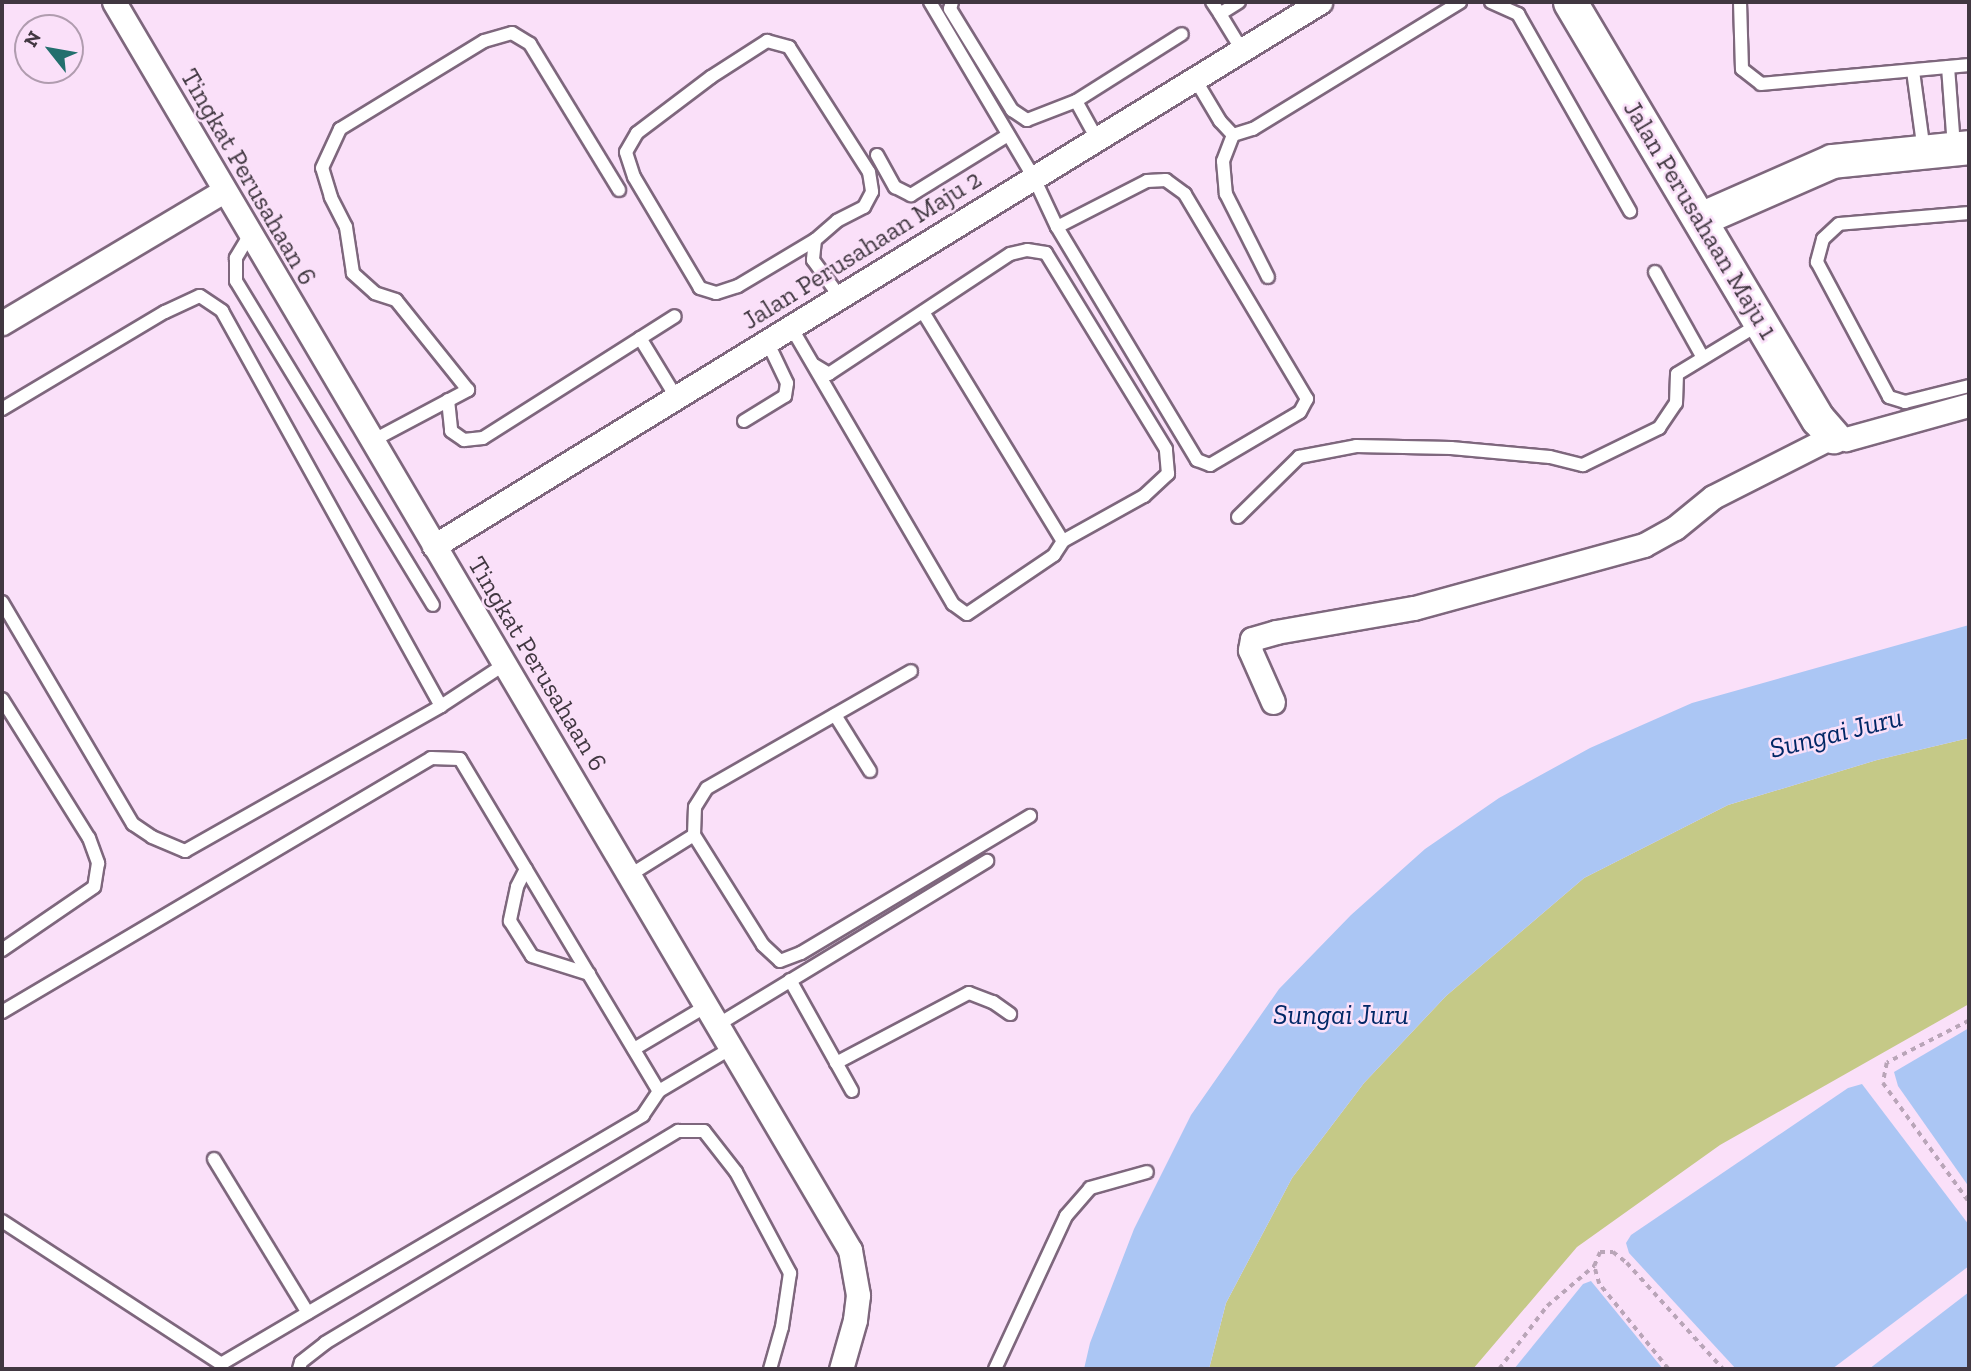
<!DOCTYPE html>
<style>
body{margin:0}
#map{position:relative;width:1971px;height:1371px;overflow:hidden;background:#fae0f9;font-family:"Zilla Slab",serif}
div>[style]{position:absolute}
.green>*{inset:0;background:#c5c987}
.water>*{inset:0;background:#abc6f4}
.path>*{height:3.5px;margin-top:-1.75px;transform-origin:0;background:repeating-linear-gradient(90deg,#b9a5b8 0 5px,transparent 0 10px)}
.roads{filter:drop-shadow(2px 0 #7e677d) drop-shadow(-2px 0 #7e677d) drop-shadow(0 2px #7e677d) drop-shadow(0 -2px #7e677d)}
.lane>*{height:12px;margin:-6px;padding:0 6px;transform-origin:6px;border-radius:6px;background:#fff}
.street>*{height:23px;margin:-11.5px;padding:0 11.5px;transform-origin:11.5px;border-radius:11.5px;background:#fff}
.secondary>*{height:33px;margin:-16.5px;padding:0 16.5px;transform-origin:16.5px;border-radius:16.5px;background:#fff}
span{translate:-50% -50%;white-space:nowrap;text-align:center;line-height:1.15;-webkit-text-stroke:5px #fae0f9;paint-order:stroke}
.street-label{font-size:26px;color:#413741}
.water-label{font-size:28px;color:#012766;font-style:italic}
.frame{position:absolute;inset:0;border:4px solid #413741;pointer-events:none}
.north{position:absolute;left:14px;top:14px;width:70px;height:70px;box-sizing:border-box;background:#fae0f9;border:2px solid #b09caf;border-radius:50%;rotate:301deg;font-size:19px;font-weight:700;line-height:28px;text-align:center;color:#413741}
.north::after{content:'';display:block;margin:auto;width:24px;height:32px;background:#236f6e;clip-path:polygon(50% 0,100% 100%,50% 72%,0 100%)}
</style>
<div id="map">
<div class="green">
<div style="clip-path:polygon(1969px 738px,1969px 1004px,1720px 1145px,1577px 1247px,1473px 1369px,1209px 1369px,1226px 1303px,1292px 1178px,1364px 1083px,1446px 996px,1584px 878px,1728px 805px,1877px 760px)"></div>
</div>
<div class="water">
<div style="clip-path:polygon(1969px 625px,1969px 738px,1877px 760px,1728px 805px,1584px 878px,1446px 996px,1364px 1083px,1292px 1178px,1226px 1303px,1209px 1369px,1084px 1369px,1090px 1343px,1134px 1229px,1191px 1115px,1279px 989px,1351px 915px,1425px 849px,1499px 798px,1590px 748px,1692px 703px)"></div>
<div style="clip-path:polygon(1969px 1028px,1969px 1187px,1898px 1086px,1894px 1072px)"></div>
<div style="clip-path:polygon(1862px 1084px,1969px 1225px,1969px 1266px,1832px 1369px,1736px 1369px,1629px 1253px,1626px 1243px,1631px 1235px,1848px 1088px)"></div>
<div style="clip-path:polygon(1591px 1281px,1663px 1369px,1514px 1369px,1583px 1284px)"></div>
<div style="clip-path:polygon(1969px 1292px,1969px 1369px,1869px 1369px)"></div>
</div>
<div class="path">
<div style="left:1969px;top:1021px;width:92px;rotate:152.9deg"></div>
<div style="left:1887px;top:1063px;width:20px;rotate:101deg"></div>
<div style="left:1883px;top:1083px;width:147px;rotate:54.1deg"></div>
<div style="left:1499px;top:1369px;width:79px;rotate:-52.7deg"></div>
<div style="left:1547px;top:1306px;width:62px;rotate:-40.4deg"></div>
<div style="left:1668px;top:1369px;width:109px;rotate:-129.1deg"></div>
<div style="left:1599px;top:1284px;width:19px;rotate:-106deg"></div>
<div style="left:1594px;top:1266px;width:15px;rotate:-67deg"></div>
<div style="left:1600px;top:1252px;width:13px"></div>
<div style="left:1613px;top:1252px;width:18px;rotate:38deg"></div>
<div style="left:1627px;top:1263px;width:143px;rotate:47.8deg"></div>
</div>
<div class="roads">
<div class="lane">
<div style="left:930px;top:2px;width:204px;rotate:59.4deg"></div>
<div style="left:1034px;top:178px;width:54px;rotate:64.9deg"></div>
<div style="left:1057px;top:227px;width:272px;rotate:59deg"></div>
<div style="left:1197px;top:460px;width:14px;rotate:21deg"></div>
<div style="left:1210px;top:465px;width:104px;rotate:-30.5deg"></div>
<div style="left:1300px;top:412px;width:15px;rotate:-62deg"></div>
<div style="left:1307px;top:399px;width:239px;rotate:-120.8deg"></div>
<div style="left:1185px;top:194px;width:24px;rotate:-144deg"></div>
<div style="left:1166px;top:180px;width:19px;rotate:177deg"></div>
<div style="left:1147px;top:181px;width:101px;rotate:152.9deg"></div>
<div style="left:952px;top:2px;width:7px;rotate:106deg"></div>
<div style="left:950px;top:9px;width:119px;rotate:58.5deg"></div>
<div style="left:1012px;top:110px;width:18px;rotate:34deg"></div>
<div style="left:1027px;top:120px;width:53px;rotate:-21.2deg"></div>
<div style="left:1212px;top:2px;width:14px;rotate:56deg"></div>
<div style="left:1239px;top:2px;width:22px;rotate:148deg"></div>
<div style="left:1220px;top:14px;width:42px;rotate:58.6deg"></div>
<div style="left:1491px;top:2px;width:30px;rotate:24deg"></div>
<div style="left:1518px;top:14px;width:227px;rotate:60.4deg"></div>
<div style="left:1740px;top:2px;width:67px;rotate:88.3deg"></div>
<div style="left:1742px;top:69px;width:24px;rotate:38deg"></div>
<div style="left:1761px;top:84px;width:209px;rotate:-5.2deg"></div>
<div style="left:767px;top:41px;width:23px;rotate:15deg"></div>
<div style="left:789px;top:47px;width:148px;rotate:57.4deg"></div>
<div style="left:869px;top:172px;width:20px;rotate:81deg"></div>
<div style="left:872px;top:192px;width:17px;rotate:118deg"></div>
<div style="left:864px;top:207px;width:30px;rotate:153deg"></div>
<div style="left:837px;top:221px;width:29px;rotate:139deg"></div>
<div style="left:815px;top:240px;width:90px;rotate:149.1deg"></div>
<div style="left:738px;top:286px;width:23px;rotate:162deg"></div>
<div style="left:716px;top:293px;width:17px;rotate:-163deg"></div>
<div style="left:700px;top:288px;width:129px;rotate:-120.7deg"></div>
<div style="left:634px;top:177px;width:26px;rotate:-108deg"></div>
<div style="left:626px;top:152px;width:22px;rotate:-60deg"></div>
<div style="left:637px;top:133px;width:93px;rotate:-37.1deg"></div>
<div style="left:711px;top:77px;width:67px;rotate:-32.7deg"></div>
<div style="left:1948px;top:67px;width:80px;rotate:85.7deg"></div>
<div style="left:1913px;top:71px;width:81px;rotate:82.2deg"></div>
<div style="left:1195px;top:79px;width:49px;rotate:59.2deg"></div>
<div style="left:1220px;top:121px;width:19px;rotate:47deg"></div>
<div style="left:1233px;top:135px;width:21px;rotate:-17deg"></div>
<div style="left:1253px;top:129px;width:243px;rotate:-31.5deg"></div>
<div style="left:1233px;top:135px;width:28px;rotate:111deg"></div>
<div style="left:1223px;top:161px;width:33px;rotate:85deg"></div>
<div style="left:1226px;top:194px;width:93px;rotate:63.2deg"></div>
<div style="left:1097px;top:139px;width:43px;rotate:-118.9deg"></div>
<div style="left:1076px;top:101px;width:125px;rotate:-32.3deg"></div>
<div style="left:877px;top:155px;width:37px;rotate:61deg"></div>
<div style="left:895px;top:187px;width:18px;rotate:27deg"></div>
<div style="left:911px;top:195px;width:114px;rotate:-31.7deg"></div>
<div style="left:1969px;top:213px;width:130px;rotate:175.2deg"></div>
<div style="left:1839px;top:224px;width:22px;rotate:137deg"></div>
<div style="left:1823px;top:239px;width:24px;rotate:105deg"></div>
<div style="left:1817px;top:262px;width:153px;rotate:61.9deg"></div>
<div style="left:1889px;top:397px;width:17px;rotate:17deg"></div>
<div style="left:1905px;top:402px;width:66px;rotate:-14deg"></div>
<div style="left:249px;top:236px;width:26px;rotate:121deg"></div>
<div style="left:236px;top:258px;width:23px;rotate:90deg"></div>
<div style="left:236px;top:281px;width:379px;rotate:58.7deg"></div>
<div style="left:815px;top:240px;width:20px;rotate:96deg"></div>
<div style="left:813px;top:260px;width:46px;rotate:53.9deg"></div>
<div style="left:1655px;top:272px;width:98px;rotate:60.8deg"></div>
<div style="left:923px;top:312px;width:268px;rotate:58.6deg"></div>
<div style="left:791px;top:327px;width:321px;rotate:59.7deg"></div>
<div style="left:953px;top:604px;width:17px;rotate:36deg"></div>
<div style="left:967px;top:614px;width:105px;rotate:-34.1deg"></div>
<div style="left:1054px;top:555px;width:17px;rotate:-57deg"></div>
<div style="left:1063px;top:541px;width:93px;rotate:-29.1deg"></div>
<div style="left:1144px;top:496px;width:33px;rotate:-43deg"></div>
<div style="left:1168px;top:474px;width:25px;rotate:-95deg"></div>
<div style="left:1166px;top:449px;width:230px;rotate:-121.5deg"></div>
<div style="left:1046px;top:253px;width:19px;rotate:-171deg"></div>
<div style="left:1027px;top:250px;width:17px;rotate:167deg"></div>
<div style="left:1010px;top:254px;width:217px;rotate:146.5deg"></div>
<div style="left:829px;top:374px;width:17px;rotate:-149deg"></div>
<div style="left:640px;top:338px;width:69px;rotate:58.6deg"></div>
<div style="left:448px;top:400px;width:31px;rotate:84deg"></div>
<div style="left:451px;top:431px;width:16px;rotate:35deg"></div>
<div style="left:464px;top:440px;width:19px;rotate:-6deg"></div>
<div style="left:483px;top:438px;width:227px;rotate:-32.4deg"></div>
<div style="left:2px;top:409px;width:190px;rotate:-30.8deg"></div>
<div style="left:165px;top:312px;width:38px;rotate:-25deg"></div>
<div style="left:200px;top:296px;width:27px;rotate:34deg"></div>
<div style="left:222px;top:311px;width:452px;rotate:61deg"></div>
<div style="left:744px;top:421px;width:48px;rotate:-31.4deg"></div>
<div style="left:785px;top:396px;width:13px;rotate:-81deg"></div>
<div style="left:787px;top:383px;width:47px;rotate:-115.5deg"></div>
<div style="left:372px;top:441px;width:109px;rotate:-28deg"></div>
<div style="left:468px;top:390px;width:115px;rotate:-128.7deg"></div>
<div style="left:396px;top:300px;width:22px;rotate:-162deg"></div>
<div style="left:375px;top:293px;width:30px;rotate:-138deg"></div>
<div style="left:353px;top:273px;width:47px;rotate:-98.7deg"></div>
<div style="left:346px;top:227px;width:34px;rotate:-117deg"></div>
<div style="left:331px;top:197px;width:30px;rotate:-107deg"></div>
<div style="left:322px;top:168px;width:43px;rotate:-65.2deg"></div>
<div style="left:340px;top:129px;width:169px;rotate:-31.4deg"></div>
<div style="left:484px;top:41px;width:29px;rotate:-16deg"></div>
<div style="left:512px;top:33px;width:21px;rotate:31deg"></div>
<div style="left:530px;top:44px;width:171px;rotate:58.6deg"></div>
<div style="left:1238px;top:517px;width:86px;rotate:-44.5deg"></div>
<div style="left:1299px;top:457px;width:58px;rotate:-10.9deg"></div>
<div style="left:1356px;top:446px;width:95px;rotate:1.2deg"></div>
<div style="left:1451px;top:448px;width:99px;rotate:5.2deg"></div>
<div style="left:1550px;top:457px;width:34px;rotate:14deg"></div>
<div style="left:1583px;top:465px;width:85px;rotate:-26deg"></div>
<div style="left:1659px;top:428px;width:30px;rotate:-56deg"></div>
<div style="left:1676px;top:403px;width:29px;rotate:-88deg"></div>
<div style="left:1677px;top:374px;width:98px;rotate:-31.3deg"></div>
<div style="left:2px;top:602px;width:258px;rotate:59.5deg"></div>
<div style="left:133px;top:824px;width:23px;rotate:34deg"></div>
<div style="left:152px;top:837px;width:36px;rotate:23deg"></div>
<div style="left:185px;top:851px;width:294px;rotate:-29.5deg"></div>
<div style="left:441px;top:706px;width:77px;rotate:-33.3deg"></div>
<div style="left:2px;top:699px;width:164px;rotate:58deg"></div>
<div style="left:89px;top:838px;width:27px;rotate:70deg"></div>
<div style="left:98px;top:863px;width:24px;rotate:99deg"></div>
<div style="left:94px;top:887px;width:112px;rotate:145.6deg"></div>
<div style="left:835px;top:715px;width:66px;rotate:58deg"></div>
<div style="left:694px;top:835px;width:130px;rotate:57.9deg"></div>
<div style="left:763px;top:945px;width:23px;rotate:43deg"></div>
<div style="left:780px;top:961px;width:22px;rotate:-21deg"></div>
<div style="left:801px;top:953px;width:267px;rotate:-30.9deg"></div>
<div style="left:526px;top:869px;width:20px;rotate:117deg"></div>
<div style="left:517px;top:887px;width:35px;rotate:102deg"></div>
<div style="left:510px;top:921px;width:41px;rotate:57.8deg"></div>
<div style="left:532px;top:956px;width:60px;rotate:17.5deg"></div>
<div style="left:630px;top:875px;width:75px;rotate:-32deg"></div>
<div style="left:694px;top:835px;width:28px;rotate:-88deg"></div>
<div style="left:695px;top:807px;width:22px;rotate:-58deg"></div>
<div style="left:707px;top:788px;width:235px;rotate:-29.8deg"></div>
<div style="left:790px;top:980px;width:127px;rotate:60.8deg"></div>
<div style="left:2px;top:1012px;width:499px;rotate:-30.6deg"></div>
<div style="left:431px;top:758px;width:29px;rotate:2deg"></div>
<div style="left:460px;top:759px;width:387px;rotate:59.1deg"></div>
<div style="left:719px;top:1024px;width:314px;rotate:-31.3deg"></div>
<div style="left:634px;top:1049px;width:86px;rotate:-30.7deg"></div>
<div style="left:836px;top:1063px;width:150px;rotate:-27.8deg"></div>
<div style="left:969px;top:993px;width:26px;rotate:21deg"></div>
<div style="left:993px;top:1002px;width:21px;rotate:35deg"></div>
<div style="left:214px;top:1159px;width:180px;rotate:58.6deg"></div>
<div style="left:2px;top:1221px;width:262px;rotate:33.1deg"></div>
<div style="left:221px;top:1364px;width:490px;rotate:-30.5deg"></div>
<div style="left:643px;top:1115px;width:29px;rotate:-56deg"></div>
<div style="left:659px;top:1091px;width:86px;rotate:-30.7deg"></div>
<div style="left:299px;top:1369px;width:7px;rotate:-74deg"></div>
<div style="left:301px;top:1362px;width:31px;rotate:-38deg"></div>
<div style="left:325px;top:1343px;width:412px;rotate:-31deg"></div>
<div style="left:678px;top:1131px;width:26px"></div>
<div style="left:704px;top:1131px;width:52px;rotate:52deg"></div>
<div style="left:736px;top:1172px;width:115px;rotate:61.9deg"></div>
<div style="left:790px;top:1273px;width:55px;rotate:98.4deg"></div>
<div style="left:782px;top:1327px;width:44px;rotate:105.9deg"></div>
<div style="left:995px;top:1369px;width:169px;rotate:-65.1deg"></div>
<div style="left:1066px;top:1216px;width:37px;rotate:-49deg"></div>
<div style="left:1090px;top:1188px;width:59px;rotate:-15.7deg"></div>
</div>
<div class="street">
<div style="left:114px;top:2px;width:1449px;rotate:59.47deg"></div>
<div style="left:850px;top:1250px;width:46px;rotate:79.9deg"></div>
<div style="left:858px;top:1295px;width:25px;rotate:97deg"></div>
<div style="left:855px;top:1320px;width:51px;rotate:105.9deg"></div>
<div style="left:2px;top:323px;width:257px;rotate:-30.8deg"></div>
<div style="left:434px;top:546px;width:1040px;rotate:-31.55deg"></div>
<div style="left:1273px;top:702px;width:57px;rotate:-113.9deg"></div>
<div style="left:1250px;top:650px;width:11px;rotate:-80deg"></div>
<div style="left:1252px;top:639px;width:25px;rotate:-16deg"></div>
<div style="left:1276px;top:632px;width:140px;rotate:-9.9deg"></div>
<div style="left:1414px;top:608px;width:238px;rotate:-15.3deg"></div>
<div style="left:1644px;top:545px;width:35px;rotate:-29deg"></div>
<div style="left:1675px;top:528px;width:49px;rotate:-39.2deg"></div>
<div style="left:1713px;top:497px;width:135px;rotate:-26.9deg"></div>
<div style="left:1833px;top:436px;width:13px;rotate:13deg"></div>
<div style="left:1846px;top:439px;width:128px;rotate:-15.5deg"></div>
</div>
<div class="secondary">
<div style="left:1570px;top:2px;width:485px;rotate:59.3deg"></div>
<div style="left:1818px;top:419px;width:23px;rotate:49deg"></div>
<div style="left:1700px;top:219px;width:144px;rotate:-23.7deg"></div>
<div style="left:1832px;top:161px;width:138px;rotate:-5.8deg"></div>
</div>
</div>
<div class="street-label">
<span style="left:248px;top:177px;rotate:60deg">Tingkat Perusahaan 6</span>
<span style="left:1700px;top:220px;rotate:59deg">Jalan Perusahaan Maju 1</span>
<span style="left:862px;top:250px;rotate:-32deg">Jalan Perusahaan Maju 2</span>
<span style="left:537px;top:664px;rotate:59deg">Tingkat Perusahaan 6</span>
</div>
<div class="water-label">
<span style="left:1836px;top:733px;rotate:-14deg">Sungai Juru</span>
<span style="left:1341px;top:1015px">Sungai Juru</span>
</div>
<div class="frame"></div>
<div class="north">N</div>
</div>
